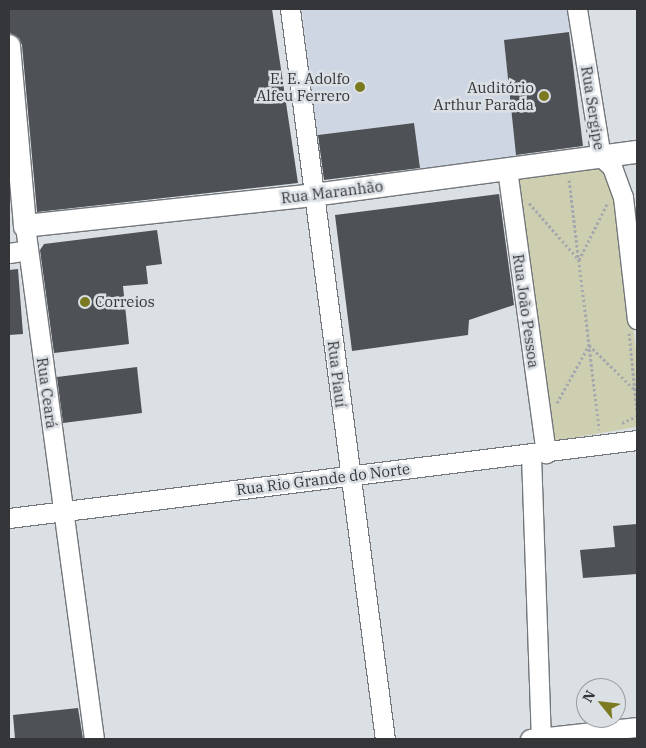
<!DOCTYPE html>
<meta charset="utf-8">
<style>
body{margin:0}
#map{position:relative;width:646px;height:748px;overflow:hidden;background:#dbe0e5;font-family:"IBM Plex Serif",serif}
div>[style]{position:absolute}
.built>*{inset:0;background:#cdd6e2}
.green>*{inset:0;background:#cecfb0}
.building>*{inset:0;background:#4e5256}
.path>*{height:3px;margin-top:-1.5px;transform-origin:0;background:repeating-linear-gradient(90deg,#a5a9ad 0 2.5px,transparent 0 5px)}
.roads{filter:drop-shadow(1px 0 #73777b) drop-shadow(-1px 0 #73777b) drop-shadow(0 1px #73777b) drop-shadow(0 -1px #73777b)}
.minor>*{height:19px;margin:-9.5px;padding:0 9.5px;transform-origin:9.5px;border-radius:9.5px;background:#fff}
.major>*{height:22px;margin:-11px;padding:0 11px;transform-origin:11px;border-radius:11px;background:#fff}
.dots>*{width:14px;height:14px;translate:-50% -50%;box-sizing:border-box;border:2px solid #dbe0e5;border-radius:50%}
span{translate:-50% -50%;white-space:nowrap;text-align:center;line-height:1.15;-webkit-text-stroke:5px #dbe0e5;paint-order:stroke}
.poi-label{font-size:15px;color:#353639}
.right{translate:-100% -50%;text-align:right}
.left{translate:0 -50%;text-align:left}
.street-label{font-size:15px;color:#353639}
.frame{position:absolute;inset:0;border:10px solid #353639;pointer-events:none}
.north{position:absolute;left:576px;top:678px;width:50px;height:50px;box-sizing:border-box;background:#dbe0e5;border:1px solid #999ca0;border-radius:50%;rotate:299deg;font-size:14px;font-weight:700;line-height:20px;text-align:center;color:#353639}
.north::after{content:'';display:block;margin:auto;width:18px;height:22px;background:#7b7a21;clip-path:polygon(50% 0,100% 100%,50% 72%,0 100%)}
</style>
<div id="map">
<div class="built">
<div style="clip-path:polygon(302px 9px,568px 9px,570px 31px,504px 40px,517px 160px,421px 173px,414px 123px,317px 135px)"></div>
</div>
<div class="green">
<div style="clip-path:polygon(590px 162px,616px 180px,637px 359px,637px 427px,548px 442px,519px 173px)"></div>
</div>
<div class="building">
<div style="clip-path:polygon(9px 9px,272px 9px,298px 183px,37px 212px,22px 45px,19px 38px,10px 33px)"></div>
<div style="clip-path:polygon(569px 32px,583px 146px,516px 155px,504px 40px)"></div>
<div style="clip-path:polygon(414px 123px,420px 168px,324px 180px,318px 135px)"></div>
<div style="clip-path:polygon(499px 194px,514px 305px,469px 320px,468px 335px,352px 351px,335px 215px)"></div>
<div style="clip-path:polygon(157px 230px,162px 264px,146px 266px,148px 284px,123px 286px,129px 344px,54px 353px,40px 250px,44px 244px)"></div>
<div style="clip-path:polygon(18px 269px,23px 334px,9px 335px,9px 270px)"></div>
<div style="clip-path:polygon(137px 367px,142px 413px,63px 423px,57px 377px)"></div>
<div style="clip-path:polygon(637px 524px,637px 574px,583px 578px,580px 550px,615px 547px,613px 526px)"></div>
<div style="clip-path:polygon(78px 708px,83px 739px,15px 739px,13px 715px)"></div>
</div>
<div class="path">
<div style="left:569px;top:180px;width:251px;rotate:83.1deg"></div>
<div style="left:529px;top:203px;width:76px;rotate:48.7deg"></div>
<div style="left:579px;top:260px;width:63px;rotate:-63.4deg"></div>
<div style="left:629px;top:333px;width:79px;rotate:84.2deg"></div>
<div style="left:557px;top:403px;width:66px;rotate:-61.1deg"></div>
<div style="left:589px;top:345px;width:64px;rotate:44.4deg"></div>
<div style="left:622px;top:423px;width:17px;rotate:-25deg"></div>
</div>
<div class="roads">
<div class="minor">
<div style="left:290px;top:9px;width:736px;rotate:82.59deg"></div>
<div style="left:577px;top:9px;width:150px;rotate:80.8deg"></div>
<div style="left:601px;top:157px;width:15px;rotate:42deg"></div>
<div style="left:612px;top:167px;width:32px;rotate:70deg"></div>
<div style="left:623px;top:197px;width:123px;rotate:83.5deg"></div>
<div style="left:507px;top:169px;width:287px;rotate:82.2deg"></div>
<div style="left:25px;top:226px;width:518px;rotate:82.34deg"></div>
<div style="left:9px;top:253px;width:19px;rotate:-9deg"></div>
<div style="left:531px;top:455px;width:284px;rotate:88deg"></div>
<div style="left:9px;top:518px;width:633px;rotate:-7.08deg"></div>
<div style="left:530px;top:739px;width:108px;rotate:-6.4deg"></div>
</div>
<div class="major">
<div style="left:9px;top:46px;width:181px;rotate:84.9deg"></div>
<div style="left:25px;top:226px;width:291px;rotate:-6.1deg"></div>
<div style="left:314px;top:195px;width:326px;rotate:-7.6deg"></div>
</div>
</div>
<div class="dots">
<div style="left:360px;top:87px;background:#7b7a21"></div>
<div style="left:544px;top:96px;background:#7b7a21"></div>
<div style="left:85px;top:302px;background:#7b7a21"></div>
</div>
<div class="poi-label">
<span class="right" style="left:350px;top:87px">E. E. Adolfo<br>Alfeu Ferrero</span>
<span class="right" style="left:534px;top:96px">Auditório<br>Arthur Parada</span>
<span class="left" style="left:95px;top:302px">Correios</span>
</div>
<div class="street-label">
<span style="left:593px;top:108px;rotate:81deg">Rua Sergipe</span>
<span style="left:332px;top:192px;rotate:-7deg">Rua Maranhão</span>
<span style="left:526px;top:311px;rotate:82deg">Rua João Pessoa</span>
<span style="left:337px;top:374px;rotate:83deg">Rua Piauí</span>
<span style="left:47px;top:393px;rotate:82deg">Rua Ceará</span>
<span style="left:323px;top:479px;rotate:-7deg">Rua Rio Grande do Norte</span>
</div>
<div class="frame"></div>
<div class="north">N</div>
</div>
